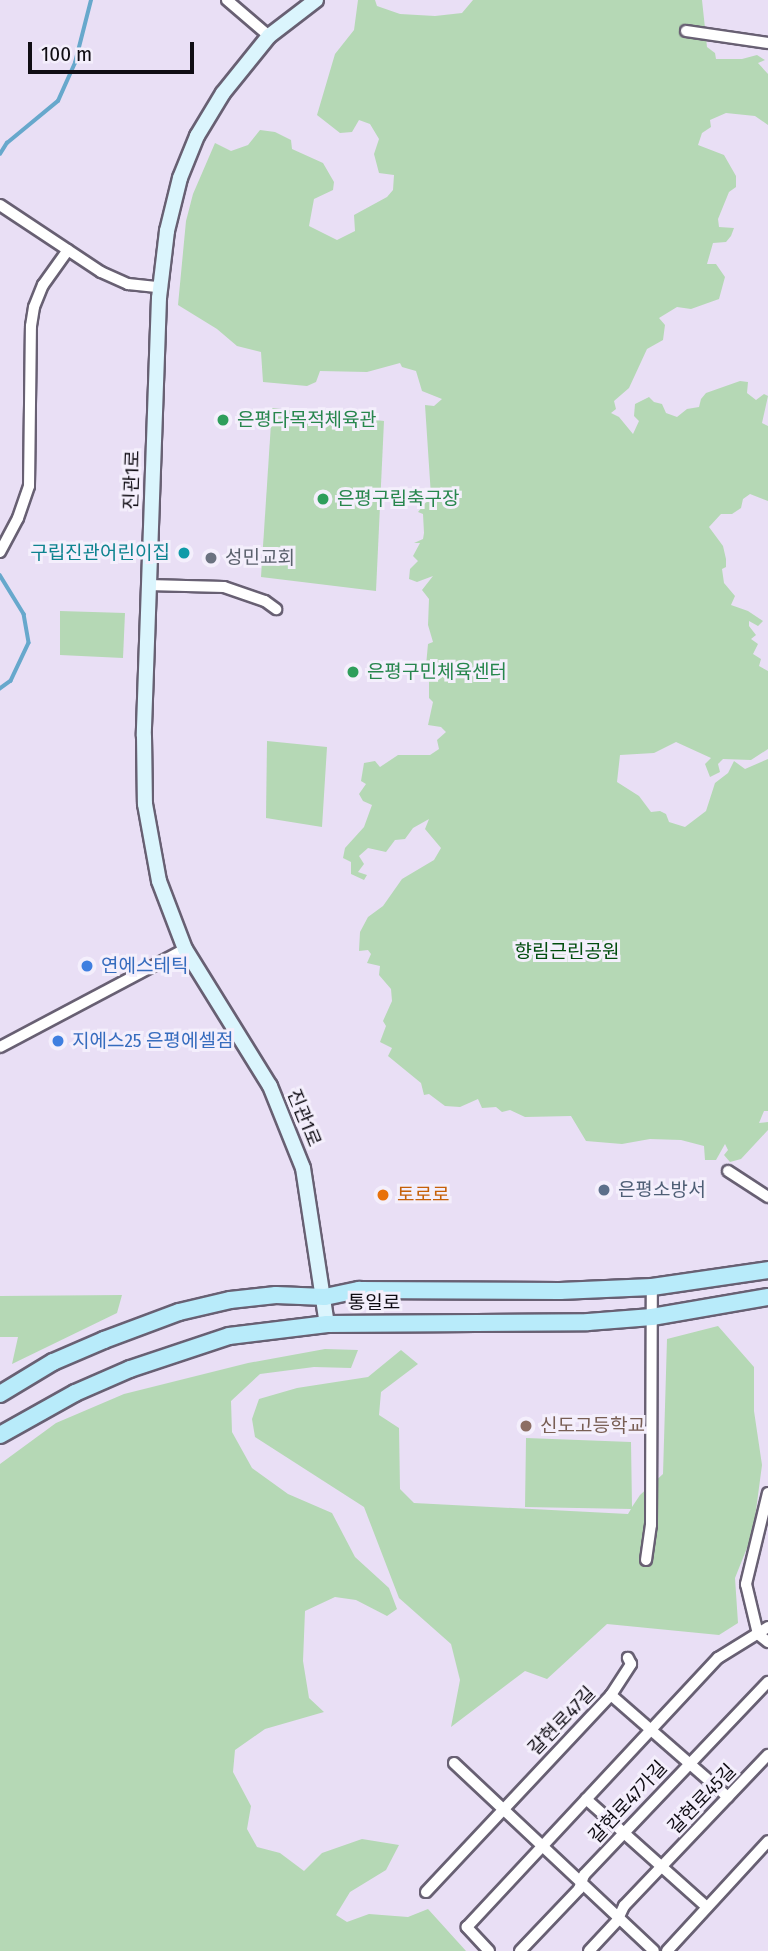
<!DOCTYPE html>
<meta charset="utf-8">
<style>
body{margin:0}
#map{position:relative;width:768px;height:1951px;overflow:hidden;background:#e9dff5;font-family:"Fira Sans Condensed","Noto Sans KR",sans-serif}
div>[style]{position:absolute}
.green>*{inset:0;background:#b5d8b5}
.stream>*{height:3.5px;margin:-1.75px;padding:0 1.75px;transform-origin:1.75px;border-radius:1.75px;background:#67a8cc}
.roads{filter:drop-shadow(2px 0 #686073) drop-shadow(-2px 0 #686073) drop-shadow(0 2px #686073) drop-shadow(0 -2px #686073)}
.minor>*{height:10px;margin:-5px;padding:0 5px;transform-origin:5px;border-radius:5px;background:#fff}
.secondary>*{height:14px;margin:-7px;padding:0 7px;transform-origin:7px;border-radius:7px;background:#dbf5fd}
.primary>*{height:16px;margin:-8px;padding:0 8px;transform-origin:8px;border-radius:8px;background:#b8ebfa}
.dots>*{width:19px;height:19px;translate:-50% -50%;box-sizing:border-box;border:4px solid #f4effc;border-radius:50%}
span{translate:-50% -50%;white-space:nowrap;text-align:center;line-height:1.15;-webkit-text-stroke:6px #f4effc;paint-order:stroke}
.leisure-label{font-size:19px;color:#27864d}
.left{translate:0 -50%;text-align:left}
.street-label{font-size:19px;color:#100d14}
.culture-label{font-size:19px;color:#0d838f}
.right{translate:-100% -50%;text-align:right}
.worship-label{font-size:19px;color:#5b616d}
.park-label{font-size:19px;color:#024d0e}
.shop-label{font-size:19px;color:#366cbe}
.service-label{font-size:19px;color:#4e5e75}
.food-label{font-size:19px;color:#c56008}
.education-label{font-size:19px;color:#785e54}
.scale{position:absolute;left:28px;top:42px;width:166px;height:32px;box-sizing:border-box;border:4px solid #100d14;border-top:0;padding-left:9px;font-size:21px;line-height:24px;white-space:nowrap;color:#100d14;-webkit-text-stroke:5px #f4effc;paint-order:stroke}
</style>
<div id="map">
<div class="green">
<div style="clip-path:polygon(358px 0,375px 0,377px 6px,400px 14px,435px 16px,462px 13px,473px 0,702px 0,707px 47px,715px 53px,716px 59px,742px 59px,757px 55px,765px 60px,758px 63px,768px 74px,768px 125px,755px 116px,726px 113px,710px 120px,711px 127px,702px 133px,698px 145px,724px 155px,736px 176px,736px 187px,729px 192px,718px 219px,719px 227px,734px 228px,731px 236px,726px 242px,713px 243px,707px 264px,716px 264px,725px 277px,719px 299px,691px 309px,677px 307px,659px 318px,665px 325px,663px 340px,647px 349px,629px 388px,614px 401px,616px 409px,611px 413px,619px 417px,633px 434px,639px 421px,634px 416px,635px 404px,649px 397px,654px 402px,662px 404px,666px 413px,677px 417px,687px 409px,699px 407px,701px 399px,706px 393px,740px 381px,748px 382px,747px 393px,756px 400px,764px 394px,768px 396px,762px 423px,768px 426px,768px 501px,750px 494px,743px 499px,741px 508px,732px 514px,721px 514px,709px 527px,723px 546px,726px 559px,726px 567px,722px 569px,724px 583px,735px 596px,731px 605px,748px 611px,763px 621px,758px 626px,749px 621px,749px 626px,756px 635px,751px 639px,758px 644px,753px 654px,761px 659px,759px 666px,768px 671px,768px 749px,751px 760px,723px 759px,718px 764px,720px 772px,710px 777px,705px 764px,711px 758px,676px 742px,654px 753px,620px 755px,617px 782px,639px 796px,651px 812px,660px 811px,666px 814px,669px 822px,685px 827px,706px 811px,715px 783px,728px 773px,734px 761px,745px 769px,768px 759px,768px 1111px,764px 1111px,759px 1123px,768px 1122px,768px 1130px,741px 1159px,730px 1162px,724px 1155px,728px 1150px,725px 1144px,716px 1160px,705px 1160px,704px 1146px,681px 1140px,650px 1139px,622px 1144px,586px 1141px,571px 1116px,525px 1117px,510px 1110px,502px 1112px,496px 1107px,482px 1108px,478px 1099px,460px 1107px,445px 1106px,429px 1094px,424px 1095px,421px 1083px,388px 1056px,392px 1048px,380px 1042px,386px 1026px,383px 1021px,392px 1001px,391px 989px,379px 975px,380px 966px,367px 963px,371px 954px,368px 950px,359px 951px,360px 932px,368px 917px,383px 906px,402px 879px,434px 860px,441px 848px,425px 829px,429px 819px,413px 828px,405px 839px,395px 840px,386px 852px,368px 848px,359px 856px,364px 864px,358px 872px,367px 875px,364px 880px,351px 874px,351px 862px,343px 858px,345px 848px,364px 827px,372px 805px,363px 801px,359px 794px,366px 784px,361px 781px,364px 763px,375px 761px,380px 767px,398px 755px,430px 755px,439px 749px,437px 740px,446px 732px,441px 727px,428px 725px,433px 702px,429px 698px,429px 682px,425px 676px,428px 644px,433px 642px,428px 625px,429px 599px,422px 590px,433px 576px,417px 582px,409px 579px,410px 569px,418px 561px,413px 556px,420px 543px,414px 543px,423px 539px,424px 533px,423px 514px,418px 512px,431px 496px,425px 405px,434px 406px,442px 399px,422px 391px,416px 371px,402px 367px,400px 363px,367px 372px,320px 371px,316px 382px,307px 386px,263px 382px,261px 352px,237px 346px,217px 329px,178px 305px,186px 221px,193px 194px,215px 143px,231px 151px,248px 145px,260px 130px,275px 132px,291px 140px,292px 149px,323px 163px,334px 182px,333px 190px,314px 199px,309px 226px,337px 240px,355px 231px,354px 215px,387px 197px,393px 190px,394px 175px,379px 173px,374px 154px,379px 139px,370px 124px,359px 120px,352px 132px,340px 133px,317px 115px,335px 54px,354px 30px)"></div>
<div style="clip-path:polygon(272px 408px,384px 421px,376px 591px,261px 577px)"></div>
<div style="clip-path:polygon(60px 611px,125px 613px,123px 658px,60px 655px)"></div>
<div style="clip-path:polygon(267px 741px,327px 747px,322px 827px,266px 818px)"></div>
<div style="clip-path:polygon(122px 1295px,117px 1313px,12px 1364px,18px 1337px,0 1337px,0 1296px)"></div>
<div style="clip-path:polygon(718px 1326px,754px 1367px,754px 1411px,762px 1465px,753px 1533px,735px 1578px,738px 1623px,719px 1635px,607px 1624px,547px 1679px,525px 1671px,451px 1727px,460px 1680px,451px 1644px,399px 1598px,364px 1507px,255px 1437px,252px 1419px,259px 1399px,297px 1388px,368px 1377px,401px 1350px,418px 1364px,381px 1392px,379px 1415px,399px 1428px,400px 1489px,414px 1503px,628px 1514px,631px 1509px,525px 1507px,526px 1438px,631px 1442px,632px 1507px,640px 1495px,663px 1474px,667px 1339px)"></div>
<div style="clip-path:polygon(325px 1349px,358px 1350px,351px 1368px,314px 1367px,260px 1374px,231px 1401px,232px 1432px,252px 1468px,288px 1494px,332px 1513px,355px 1557px,389px 1588px,397px 1609px,387px 1616px,356px 1600px,335px 1597px,305px 1611px,303px 1661px,309px 1698px,324px 1712px,265px 1729px,235px 1750px,233px 1772px,251px 1806px,247px 1829px,257px 1847px,280px 1853px,304px 1871px,322px 1853px,362px 1839px,399px 1845px,386px 1870px,350px 1892px,336px 1915px,347px 1922px,369px 1914px,408px 1917px,428px 1909px,466px 1951px,0 1951px,0 1464px,56px 1423px,124px 1394px,248px 1363px)"></div>
</div>
<div class="stream">
<div style="left:0;top:154px;width:13px;rotate:-58deg"></div>
<div style="left:7px;top:143px;width:66px;rotate:-39.5deg"></div>
<div style="left:58px;top:101px;width:42px;rotate:-65.9deg"></div>
<div style="left:75px;top:63px;width:65px;rotate:-75.7deg"></div>
<div style="left:0;top:575px;width:46px;rotate:58.4deg"></div>
<div style="left:24px;top:614px;width:29px;rotate:80deg"></div>
<div style="left:29px;top:643px;width:42px;rotate:115.3deg"></div>
<div style="left:11px;top:681px;width:14px;rotate:144deg"></div>
</div>
<div class="roads">
<div class="minor">
<div style="left:227px;top:0;width:55px;rotate:40.6deg"></div>
<div style="left:686px;top:31px;width:83px;rotate:8.3deg"></div>
<div style="left:0;top:205px;width:121px;rotate:33.6deg"></div>
<div style="left:101px;top:272px;width:30px;rotate:24deg"></div>
<div style="left:128px;top:284px;width:31px;rotate:6deg"></div>
<div style="left:0;top:552px;width:38px;rotate:-62deg"></div>
<div style="left:18px;top:518px;width:34px;rotate:-71deg"></div>
<div style="left:29px;top:486px;width:160px;rotate:-89.3deg"></div>
<div style="left:31px;top:326px;width:19px;rotate:-81deg"></div>
<div style="left:34px;top:307px;width:24px;rotate:-68deg"></div>
<div style="left:43px;top:285px;width:43px;rotate:-54.5deg"></div>
<div style="left:148px;top:585px;width:76px;rotate:1.5deg"></div>
<div style="left:224px;top:587px;width:43px;rotate:18.9deg"></div>
<div style="left:265px;top:601px;width:14px;rotate:36deg"></div>
<div style="left:0;top:1047px;width:209px;rotate:-27.9deg"></div>
<div style="left:728px;top:1171px;width:48px;rotate:33deg"></div>
<div style="left:768px;top:1493px;width:94px;rotate:103.6deg"></div>
<div style="left:746px;top:1584px;width:51px;rotate:76.5deg"></div>
<div style="left:758px;top:1634px;width:13px;rotate:39deg"></div>
<div style="left:646px;top:1560px;width:35px;rotate:-82deg"></div>
<div style="left:651px;top:1525px;width:238px;rotate:-89.8deg"></div>
<div style="left:611px;top:1695px;width:155px;rotate:41.1deg"></div>
<div style="left:454px;top:1763px;width:274px;rotate:43.2deg"></div>
<div style="left:586px;top:1799px;width:162px;rotate:41.8deg"></div>
<div style="left:426px;top:1892px;width:270px;rotate:-46.8deg"></div>
<div style="left:611px;top:1695px;width:37px;rotate:-57deg"></div>
<div style="left:631px;top:1664px;width:7px;rotate:-117deg"></div>
<div style="left:489px;top:1951px;width:33px;rotate:-133deg"></div>
<div style="left:467px;top:1927px;width:368px;rotate:-47deg"></div>
<div style="left:718px;top:1658px;width:59px;rotate:-31.8deg"></div>
<div style="left:520px;top:1951px;width:86px;rotate:-46.4deg"></div>
<div style="left:579px;top:1889px;width:15px;rotate:-70deg"></div>
<div style="left:584px;top:1875px;width:267px;rotate:-46.4deg"></div>
<div style="left:589px;top:1951px;width:41px;rotate:-47deg"></div>
<div style="left:617px;top:1921px;width:17px;rotate:-65deg"></div>
<div style="left:624px;top:1906px;width:209px;rotate:-46.4deg"></div>
<div style="left:667px;top:1951px;width:149px;rotate:-47.4deg"></div>
</div>
<div class="secondary">
<div style="left:316px;top:0;width:59px;rotate:142.5deg"></div>
<div style="left:269px;top:36px;width:73px;rotate:128.9deg"></div>
<div style="left:223px;top:93px;width:50px;rotate:121.2deg"></div>
<div style="left:197px;top:136px;width:45px;rotate:112deg"></div>
<div style="left:180px;top:178px;width:55px;rotate:103.8deg"></div>
<div style="left:167px;top:231px;width:67px;rotate:96.8deg"></div>
<div style="left:159px;top:298px;width:438px;rotate:92deg"></div>
<div style="left:144px;top:736px;width:68px;rotate:89.2deg"></div>
<div style="left:145px;top:804px;width:78px;rotate:79.7deg"></div>
<div style="left:159px;top:881px;width:73px;rotate:69.1deg"></div>
<div style="left:185px;top:949px;width:161px;rotate:58.2deg"></div>
<div style="left:270px;top:1086px;width:88px;rotate:68.1deg"></div>
<div style="left:303px;top:1168px;width:158px;rotate:81.3deg"></div>
</div>
<div class="primary">
<div style="left:0;top:1394px;width:62px;rotate:-31.1deg"></div>
<div style="left:53px;top:1362px;width:56px;rotate:-23.3deg"></div>
<div style="left:104px;top:1340px;width:80px;rotate:-20.5deg"></div>
<div style="left:179px;top:1312px;width:52px;rotate:-13.2deg"></div>
<div style="left:230px;top:1300px;width:46px;rotate:-6.2deg"></div>
<div style="left:276px;top:1295px;width:49px;rotate:2.3deg"></div>
<div style="left:325px;top:1297px;width:35px;rotate:-12deg"></div>
<div style="left:359px;top:1290px;width:201px;rotate:0.3deg"></div>
<div style="left:560px;top:1291px;width:92px;rotate:-2.5deg"></div>
<div style="left:652px;top:1287px;width:117px;rotate:-8.3deg"></div>
<div style="left:0;top:1435px;width:86px;rotate:-29.2deg"></div>
<div style="left:75px;top:1393px;width:60px;rotate:-23.6deg"></div>
<div style="left:130px;top:1369px;width:104px;rotate:-18.4deg"></div>
<div style="left:229px;top:1336px;width:99px;rotate:-7deg"></div>
<div style="left:327px;top:1324px;width:261px;rotate:-0.4deg"></div>
<div style="left:588px;top:1322px;width:64px;rotate:-4.5deg"></div>
<div style="left:652px;top:1317px;width:118px;rotate:-9.8deg"></div>
</div>
</div>
<div class="dots">
<div style="left:223px;top:420px;background:#2e9e5b"></div>
<div style="left:323px;top:499px;background:#2e9e5b"></div>
<div style="left:184px;top:553px;background:#0f9aa8"></div>
<div style="left:211px;top:558px;background:#6b7280"></div>
<div style="left:353px;top:672px;background:#2e9e5b"></div>
<div style="left:87px;top:966px;background:#3f7fe0"></div>
<div style="left:58px;top:1041px;background:#3f7fe0"></div>
<div style="left:604px;top:1190px;background:#5c6f8a"></div>
<div style="left:383px;top:1195px;background:#e8710a"></div>
<div style="left:526px;top:1426px;background:#8d6e63"></div>
</div>
<div class="leisure-label">
<span class="left" style="left:237px;top:420px">은평다목적체육관</span>
<span class="left" style="left:337px;top:499px">은평구립축구장</span>
<span class="left" style="left:367px;top:672px">은평구민체육센터</span>
</div>
<div class="street-label">
<span style="left:132px;top:480px;rotate:-88deg">진관1로</span>
<span style="left:304px;top:1118px;rotate:68deg">진관1로</span>
<span style="left:374px;top:1303px">통일로</span>
<span style="left:562px;top:1721px;rotate:-46deg">갈현로47길</span>
<span style="left:702px;top:1799px;rotate:-46deg">갈현로45길</span>
<span style="left:628px;top:1802px;rotate:-47deg">갈현로47가길</span>
</div>
<div class="culture-label">
<span class="right" style="left:170px;top:553px">구립진관어린이집</span>
</div>
<div class="worship-label">
<span class="left" style="left:225px;top:558px">성민교회</span>
</div>
<div class="park-label">
<span style="left:567px;top:952px">향림근린공원</span>
</div>
<div class="shop-label">
<span class="left" style="left:101px;top:966px">연에스테틱</span>
<span class="left" style="left:72px;top:1041px">지에스25 은평에셀점</span>
</div>
<div class="service-label">
<span class="left" style="left:618px;top:1190px">은평소방서</span>
</div>
<div class="food-label">
<span class="left" style="left:397px;top:1195px">토로로</span>
</div>
<div class="education-label">
<span class="left" style="left:540px;top:1426px">신도고등학교</span>
</div>
<div class="scale">100 m</div>
</div>
